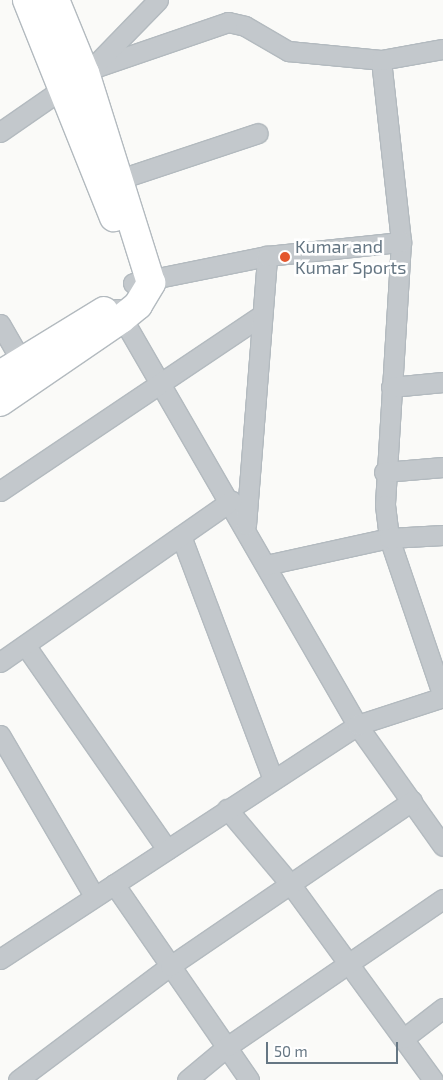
<!DOCTYPE html>
<style>
body{margin:0}
#map{position:relative;width:443px;height:1080px;overflow:hidden;background:#fafaf8;font-family:"Exo 2",sans-serif}
div>[style]{position:absolute}
.roads{filter:drop-shadow(1px 0 #b3babf) drop-shadow(-1px 0 #b3babf) drop-shadow(0 1px #b3babf) drop-shadow(0 -1px #b3babf)}
.street>*{height:19px;margin:-9.5px;padding:0 9.5px;transform-origin:9.5px;border-radius:9.5px;background:#c3c8cc}
.secondary>*{height:28px;margin:-14px;padding:0 14px;transform-origin:14px;border-radius:14px;background:#fff}
.dots>*{width:14px;height:14px;translate:-50% -50%;box-sizing:border-box;border:2px solid #fff;border-radius:50%}
span{translate:-50% -50%;white-space:nowrap;text-align:center;line-height:1.15;-webkit-text-stroke:5px #fff;paint-order:stroke}
.poi-label{font-size:18px;color:#657683}
.left{translate:0 -50%;text-align:left}
.scale{position:absolute;left:266px;top:1042px;width:132px;height:22px;box-sizing:border-box;border:2px solid #657683;border-top:0;padding-left:6px;font-size:15px;line-height:18px;white-space:nowrap;color:#657683;-webkit-text-stroke:4px #fff;paint-order:stroke}
</style>
<div id="map">
<div class="roads">
<div class="street">
<div style="left:381px;top:60px;width:183px;rotate:83.7deg"></div>
<div style="left:401px;top:242px;width:263px;rotate:93.5deg"></div>
<div style="left:385px;top:505px;width:33px;rotate:83deg"></div>
<div style="left:389px;top:538px;width:168px;rotate:71.2deg"></div>
<div style="left:91px;top:69px;width:145px;rotate:-18.9deg"></div>
<div style="left:228px;top:22px;width:17px;rotate:13deg"></div>
<div style="left:245px;top:26px;width:50px;rotate:30.2deg"></div>
<div style="left:288px;top:51px;width:93px;rotate:5.5deg"></div>
<div style="left:381px;top:60px;width:63px;rotate:-10.1deg"></div>
<div style="left:0;top:132px;width:111px;rotate:-34.7deg"></div>
<div style="left:91px;top:69px;width:96px;rotate:-45.8deg"></div>
<div style="left:120px;top:179px;width:145px;rotate:-18.4deg"></div>
<div style="left:133px;top:283px;width:137px;rotate:-11.4deg"></div>
<div style="left:117px;top:309px;width:480px;rotate:60deg"></div>
<div style="left:357px;top:725px;width:148px;rotate:54.6deg"></div>
<div style="left:0;top:324px;width:54px;rotate:60.1deg"></div>
<div style="left:391px;top:387px;width:52px;rotate:-5.5deg"></div>
<div style="left:384px;top:472px;width:59px;rotate:-4.8deg"></div>
<div style="left:0;top:491px;width:316px;rotate:-33.9deg"></div>
<div style="left:246px;top:525px;width:270px;rotate:-85.5deg"></div>
<div style="left:267px;top:256px;width:135px;rotate:-6deg"></div>
<div style="left:181px;top:536px;width:260px;rotate:69.3deg"></div>
<div style="left:266px;top:565px;width:126px;rotate:-12.4deg"></div>
<div style="left:389px;top:538px;width:54px;rotate:-3.2deg"></div>
<div style="left:25px;top:645px;width:249px;rotate:55.2deg"></div>
<div style="left:0;top:662px;width:282px;rotate:-34.9deg"></div>
<div style="left:0;top:735px;width:186px;rotate:59.7deg"></div>
<div style="left:227px;top:809px;width:99px;rotate:49.9deg"></div>
<div style="left:291px;top:885px;width:241px;rotate:53.9deg"></div>
<div style="left:114px;top:884px;width:238px;rotate:55.4deg"></div>
<div style="left:0;top:959px;width:427px;rotate:-33.2deg"></div>
<div style="left:357px;top:725px;width:90px;rotate:-18deg"></div>
<div style="left:404px;top:1038px;width:49px;rotate:-37.6deg"></div>
<div style="left:18px;top:1080px;width:190px;rotate:-36.9deg"></div>
<div style="left:170px;top:966px;width:293px;rotate:-34.3deg"></div>
<div style="left:187px;top:1080px;width:53px;rotate:-39.7deg"></div>
<div style="left:228px;top:1046px;width:260px;rotate:-34.4deg"></div>
</div>
<div class="secondary">
<div style="left:27px;top:0;width:234px;rotate:68.2deg"></div>
<div style="left:0;top:375px;width:122px;rotate:-31.6deg"></div>
<div style="left:0;top:402px;width:147px;rotate:-34.4deg"></div>
<div style="left:121px;top:319px;width:22px;rotate:-39deg"></div>
<div style="left:138px;top:305px;width:26px;rotate:-59deg"></div>
<div style="left:151px;top:283px;width:220px;rotate:-107.4deg"></div>
<div style="left:85px;top:73px;width:79px;rotate:-112.3deg"></div>
</div>
</div>
<div class="dots">
<div style="left:285px;top:257px;background:#e4572e"></div>
</div>
<div class="poi-label">
<span class="left" style="left:295px;top:257px">Kumar and<br>Kumar Sports</span>
</div>
<div class="scale">50 m</div>
</div>
